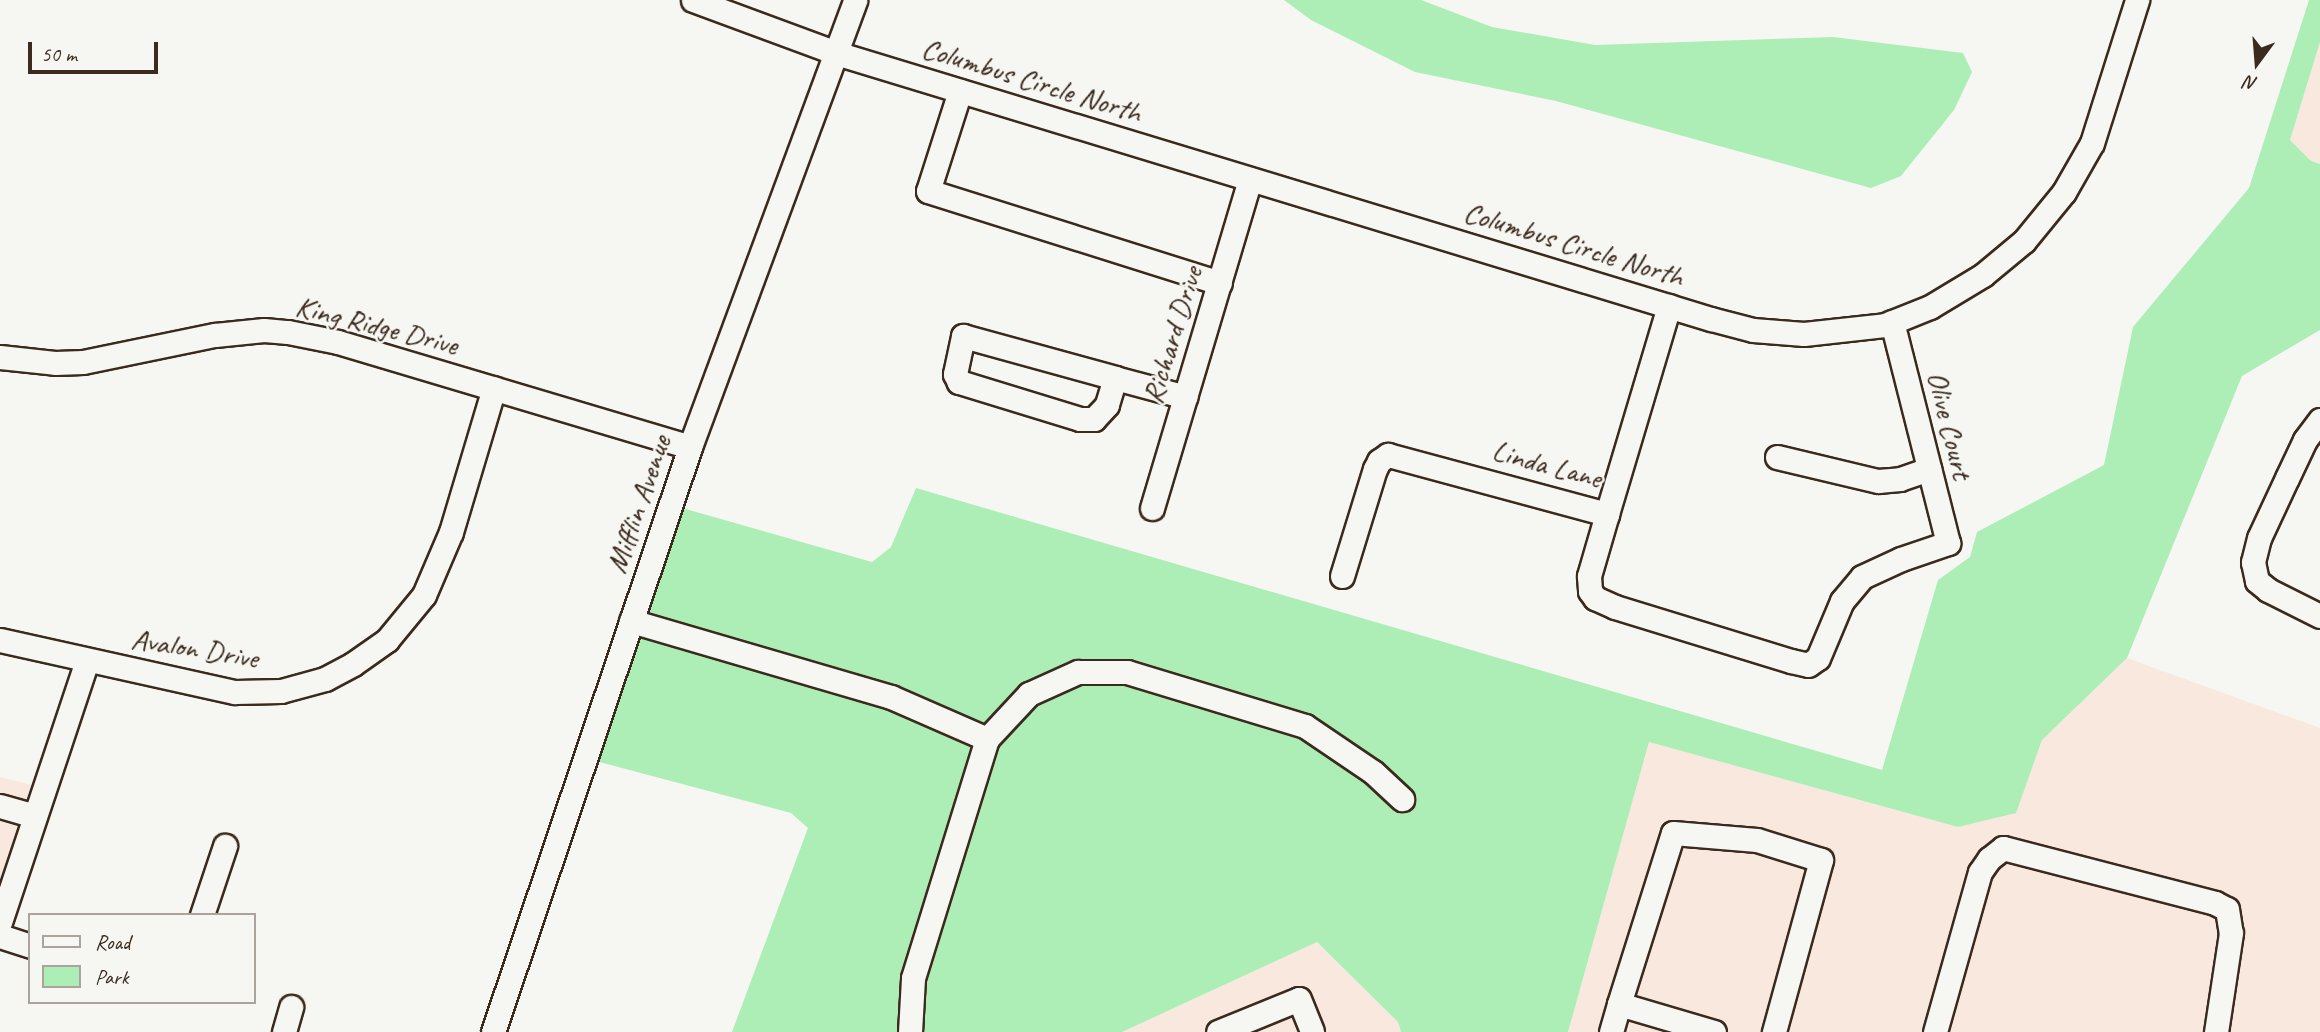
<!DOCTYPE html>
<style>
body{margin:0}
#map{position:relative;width:2320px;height:1032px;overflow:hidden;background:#f6f6f2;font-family:Caveat,sans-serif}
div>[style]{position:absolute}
.built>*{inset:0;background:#f8e8dd}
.green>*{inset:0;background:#adeeb6}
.roads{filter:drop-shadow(2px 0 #3b2a1e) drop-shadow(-2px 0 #3b2a1e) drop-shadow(0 2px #3b2a1e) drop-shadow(0 -2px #3b2a1e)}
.minor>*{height:23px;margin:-11.5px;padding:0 11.5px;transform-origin:11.5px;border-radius:11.5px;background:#f6f6f2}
span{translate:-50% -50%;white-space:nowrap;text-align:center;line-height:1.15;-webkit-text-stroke:5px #f6f6f2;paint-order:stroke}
.street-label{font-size:30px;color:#3b2a1e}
.legend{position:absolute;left:28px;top:913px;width:228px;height:91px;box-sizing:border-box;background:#f6f6f2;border:2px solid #aba49d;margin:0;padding:9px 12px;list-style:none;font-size:21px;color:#3b2a1e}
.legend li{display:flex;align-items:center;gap:14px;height:35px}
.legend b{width:35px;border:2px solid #aba49d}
.north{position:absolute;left:2222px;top:28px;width:70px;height:70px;-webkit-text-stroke:5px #f6f6f2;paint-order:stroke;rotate:196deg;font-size:19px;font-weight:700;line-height:28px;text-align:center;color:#3b2a1e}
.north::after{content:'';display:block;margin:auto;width:24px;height:32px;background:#3b2a1e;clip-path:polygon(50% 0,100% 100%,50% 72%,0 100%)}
.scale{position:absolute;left:28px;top:42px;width:130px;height:32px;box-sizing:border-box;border:4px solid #3b2a1e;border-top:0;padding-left:9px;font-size:21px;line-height:24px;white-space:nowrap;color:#3b2a1e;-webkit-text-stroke:5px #f6f6f2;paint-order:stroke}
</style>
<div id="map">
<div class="built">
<div style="clip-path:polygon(2320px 42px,2320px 164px,2311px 161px,2290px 140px)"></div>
<div style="clip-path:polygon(2127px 658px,2320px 728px,2320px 1032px,1568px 1032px,1649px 742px,1958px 827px,2016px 812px,2042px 740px)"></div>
<div style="clip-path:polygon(0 777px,31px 785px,0 879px)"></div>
<div style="clip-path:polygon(1317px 942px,1398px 1022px,1401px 1032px,1122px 1032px)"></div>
</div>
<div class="green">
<div style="clip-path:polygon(1284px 0,1421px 0,1492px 27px,1595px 45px,1833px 37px,1963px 53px,1972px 72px,1954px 110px,1901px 176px,1871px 188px,1556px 101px,1415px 72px,1311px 20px)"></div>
<div style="clip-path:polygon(2309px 0,2320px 0,2320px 42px,2290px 140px,2311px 161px,2320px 164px,2320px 330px,2242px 376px,2127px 658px,2042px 740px,2016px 813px,1958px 827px,1649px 742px,1568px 1032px,1401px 1032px,1398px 1022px,1317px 942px,1122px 1032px,732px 1032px,808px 828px,791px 813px,592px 760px,675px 506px,872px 562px,891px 547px,916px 488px,1882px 770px,1938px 580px,1970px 557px,1977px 532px,2104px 465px,2133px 327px,2249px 188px)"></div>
</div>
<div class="roads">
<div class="minor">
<div style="left:693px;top:0;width:153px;rotate:20.3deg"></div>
<div style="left:836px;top:53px;width:915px;rotate:16.91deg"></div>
<div style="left:1711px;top:319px;width:43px;rotate:14.7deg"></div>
<div style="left:1753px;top:330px;width:51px;rotate:4.5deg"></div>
<div style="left:1804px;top:334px;width:81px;rotate:-6.3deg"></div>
<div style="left:1885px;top:325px;width:48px;rotate:-21.8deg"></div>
<div style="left:1930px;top:307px;width:62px;rotate:-31.1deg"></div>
<div style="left:1983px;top:275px;width:53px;rotate:-39.7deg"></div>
<div style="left:2024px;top:241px;width:63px;rotate:-50.8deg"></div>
<div style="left:2064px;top:192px;width:56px;rotate:-60.3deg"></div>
<div style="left:2092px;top:143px;width:150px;rotate:-72.5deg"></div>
<div style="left:960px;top:91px;width:105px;rotate:107.7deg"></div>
<div style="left:928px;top:191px;width:306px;rotate:17.5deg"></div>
<div style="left:963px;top:336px;width:158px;rotate:15.4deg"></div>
<div style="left:1115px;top:378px;width:28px;rotate:107deg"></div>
<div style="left:1107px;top:405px;width:19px;rotate:133deg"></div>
<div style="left:1094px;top:419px;width:14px;rotate:180deg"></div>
<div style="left:1080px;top:419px;width:127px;rotate:-163deg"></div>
<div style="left:959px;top:382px;width:9px;rotate:-117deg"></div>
<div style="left:955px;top:374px;width:39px;rotate:-78deg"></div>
<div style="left:0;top:357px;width:55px;rotate:6.2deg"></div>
<div style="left:55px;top:363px;width:28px;rotate:-2deg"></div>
<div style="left:83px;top:362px;width:135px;rotate:-11.6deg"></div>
<div style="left:215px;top:335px;width:49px;rotate:-5.8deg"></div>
<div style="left:264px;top:330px;width:24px;rotate:5deg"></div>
<div style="left:288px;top:332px;width:51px;rotate:11.3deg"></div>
<div style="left:338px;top:342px;width:367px;rotate:16.6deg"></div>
<div style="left:1115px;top:378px;width:73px;rotate:15deg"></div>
<div style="left:2320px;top:420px;width:25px;rotate:127deg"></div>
<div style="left:2305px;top:440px;width:42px;rotate:115.3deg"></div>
<div style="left:2287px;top:478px;width:66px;rotate:115deg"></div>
<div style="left:2259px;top:538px;width:25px;rotate:104deg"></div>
<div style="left:2253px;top:562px;width:19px;rotate:78deg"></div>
<div style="left:2257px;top:581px;width:14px;rotate:39deg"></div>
<div style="left:2268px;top:590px;width:58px;rotate:26.6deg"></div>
<div style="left:1777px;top:457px;width:104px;rotate:13.4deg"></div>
<div style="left:1878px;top:481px;width:22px;rotate:-5deg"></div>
<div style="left:1900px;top:479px;width:31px;rotate:-19deg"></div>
<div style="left:1152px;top:508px;width:343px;rotate:-73.4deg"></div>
<div style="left:1607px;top:514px;width:65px;rotate:106.2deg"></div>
<div style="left:1589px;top:576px;width:15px;rotate:86deg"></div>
<div style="left:1590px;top:591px;width:9px;rotate:54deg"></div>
<div style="left:1595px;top:598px;width:22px;rotate:24deg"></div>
<div style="left:1615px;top:607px;width:184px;rotate:17.1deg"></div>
<div style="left:1791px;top:661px;width:17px;rotate:13deg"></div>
<div style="left:1808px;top:665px;width:12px;rotate:-35deg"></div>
<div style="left:1818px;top:658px;width:62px;rotate:-67.2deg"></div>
<div style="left:1842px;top:601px;width:31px;rotate:-50deg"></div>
<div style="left:1862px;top:577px;width:43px;rotate:-24.8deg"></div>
<div style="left:1901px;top:559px;width:50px;rotate:-18.8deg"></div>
<div style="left:1948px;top:543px;width:228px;rotate:-104.2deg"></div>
<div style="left:1342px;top:576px;width:112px;rotate:-72.9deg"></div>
<div style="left:1375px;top:469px;width:9px;rotate:-63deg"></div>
<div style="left:1379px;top:461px;width:11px;rotate:-34deg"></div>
<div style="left:1388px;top:455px;width:227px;rotate:15.1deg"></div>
<div style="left:1607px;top:514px;width:217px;rotate:-73.4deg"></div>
<div style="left:631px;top:621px;width:271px;rotate:16.3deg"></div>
<div style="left:891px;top:697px;width:105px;rotate:23.6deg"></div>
<div style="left:987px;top:739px;width:62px;rotate:-47deg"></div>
<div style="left:1029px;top:694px;width:54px;rotate:-24.2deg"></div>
<div style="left:1078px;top:672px;width:49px"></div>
<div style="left:1127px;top:672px;width:186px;rotate:16.9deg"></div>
<div style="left:1305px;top:726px;width:82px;rotate:34.1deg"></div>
<div style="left:1373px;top:772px;width:40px;rotate:43deg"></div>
<div style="left:0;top:640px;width:241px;rotate:12.5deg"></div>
<div style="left:235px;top:692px;width:46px;rotate:-1.2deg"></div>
<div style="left:281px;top:691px;width:46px;rotate:-15.3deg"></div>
<div style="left:325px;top:679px;width:32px;rotate:-28deg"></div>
<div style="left:353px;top:664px;width:42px;rotate:-35.2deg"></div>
<div style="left:387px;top:640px;width:58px;rotate:-50.6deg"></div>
<div style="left:424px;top:595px;width:69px;rotate:-66.8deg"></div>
<div style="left:451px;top:532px;width:150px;rotate:-73.4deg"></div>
<div style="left:0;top:806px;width:36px;rotate:16deg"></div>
<div style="left:202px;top:915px;width:73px;rotate:-71.6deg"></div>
<div style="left:0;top:922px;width:275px;rotate:-71.6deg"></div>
<div style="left:0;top:936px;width:32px;rotate:18deg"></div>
<div style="left:1619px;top:1004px;width:179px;rotate:-72.5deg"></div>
<div style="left:1673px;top:833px;width:84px;rotate:4.8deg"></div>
<div style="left:1757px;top:840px;width:67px;rotate:17.4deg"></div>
<div style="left:1821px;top:860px;width:178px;rotate:105.3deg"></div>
<div style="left:284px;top:1032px;width:26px;rotate:-74deg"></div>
<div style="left:493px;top:1032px;width:617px;rotate:-71.39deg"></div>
<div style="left:690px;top:447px;width:476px;rotate:-69.7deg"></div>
<div style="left:910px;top:1032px;width:54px;rotate:-86.8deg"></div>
<div style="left:913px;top:978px;width:250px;rotate:-72.8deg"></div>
<div style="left:1218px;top:1032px;width:87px;rotate:-22.2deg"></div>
<div style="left:1299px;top:999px;width:35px;rotate:68deg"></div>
<div style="left:1611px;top:1032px;width:29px;rotate:-74deg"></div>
<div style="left:1619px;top:1004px;width:99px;rotate:16.4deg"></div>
<div style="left:1935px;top:1032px;width:166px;rotate:-74.3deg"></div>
<div style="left:1980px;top:872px;width:16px;rotate:-55deg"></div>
<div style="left:1989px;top:859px;width:18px;rotate:-38deg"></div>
<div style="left:2003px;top:848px;width:219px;rotate:14.5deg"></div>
<div style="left:2215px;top:903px;width:13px;rotate:27deg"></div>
<div style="left:2227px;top:909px;width:24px;rotate:81deg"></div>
<div style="left:2231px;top:933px;width:100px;rotate:98.6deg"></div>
</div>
</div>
<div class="street-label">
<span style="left:1032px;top:80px;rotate:17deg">Columbus Circle North</span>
<span style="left:1574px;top:244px;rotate:17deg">Columbus Circle North</span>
<span style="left:377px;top:325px;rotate:14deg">King Ridge Drive</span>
<span style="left:1172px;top:335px;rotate:-73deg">Richard Drive</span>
<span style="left:1950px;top:425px;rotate:76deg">Olive Court</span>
<span style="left:1547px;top:464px;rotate:15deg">Linda Lane</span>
<span style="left:638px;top:504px;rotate:-71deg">Mifflin Avenue</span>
<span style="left:195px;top:648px;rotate:9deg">Avalon Drive</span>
</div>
<ul class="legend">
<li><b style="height:9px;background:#f6f6f2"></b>Road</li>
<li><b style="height:19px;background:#adeeb6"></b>Park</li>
</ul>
<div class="north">N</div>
<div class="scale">50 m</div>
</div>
